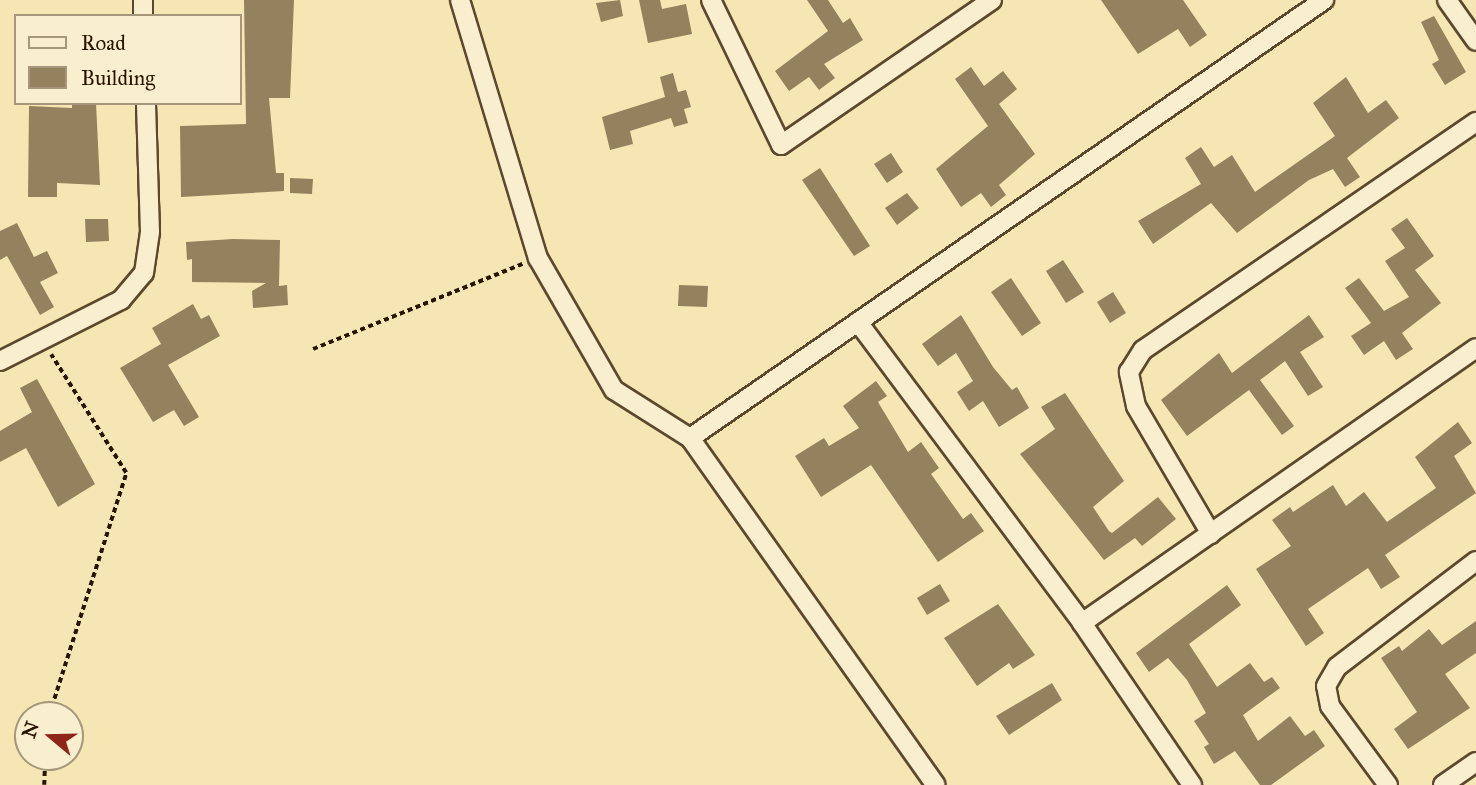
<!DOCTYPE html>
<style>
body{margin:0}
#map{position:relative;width:1476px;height:785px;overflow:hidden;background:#f6e6b3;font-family:"IM FELL Great Primer",serif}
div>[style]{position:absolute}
.building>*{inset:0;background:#94815d}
.path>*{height:3.5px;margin-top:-1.75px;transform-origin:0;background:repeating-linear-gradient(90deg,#291400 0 5px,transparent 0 8.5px)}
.roads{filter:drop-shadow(2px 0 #5c482d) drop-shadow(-2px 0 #5c482d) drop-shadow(0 2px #5c482d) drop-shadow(0 -2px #5c482d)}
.street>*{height:18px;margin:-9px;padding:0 9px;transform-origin:9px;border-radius:9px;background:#f9efce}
span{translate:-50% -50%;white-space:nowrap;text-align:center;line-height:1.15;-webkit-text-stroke:6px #f9efce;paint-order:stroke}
.legend{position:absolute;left:14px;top:14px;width:228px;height:91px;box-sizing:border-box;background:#f9efce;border:2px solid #a6977c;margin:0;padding:9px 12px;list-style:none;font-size:21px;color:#291400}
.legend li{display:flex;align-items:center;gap:14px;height:35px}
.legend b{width:35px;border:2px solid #a6977c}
.north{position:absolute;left:14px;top:701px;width:70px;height:70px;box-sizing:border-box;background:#f9efce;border:2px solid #a6977c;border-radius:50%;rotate:289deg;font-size:19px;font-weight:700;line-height:28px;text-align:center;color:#291400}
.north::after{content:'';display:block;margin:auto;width:24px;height:32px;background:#8f2418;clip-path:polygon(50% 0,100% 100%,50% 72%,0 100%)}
</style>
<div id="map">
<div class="building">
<div style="clip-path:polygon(244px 0,294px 0,290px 98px,269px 98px,276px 173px,284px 173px,284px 191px,181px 197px,180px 126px,246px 124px)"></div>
<div style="clip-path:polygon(620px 0,623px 16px,601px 22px,596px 3px)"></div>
<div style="clip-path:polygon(639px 0,660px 0,662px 9px,686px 4px,692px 34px,648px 43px)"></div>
<div style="clip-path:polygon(807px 0,828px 0,843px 23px,850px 18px,863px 40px,824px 64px,835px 78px,819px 90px,809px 77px,789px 91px,775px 71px,828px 31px)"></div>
<div style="clip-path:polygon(1101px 0,1183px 0,1207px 35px,1190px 47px,1178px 29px,1138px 54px)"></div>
<div style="clip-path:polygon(1434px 16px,1466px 72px,1445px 85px,1432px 64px,1439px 60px,1421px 22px)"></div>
<div style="clip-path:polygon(971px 67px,984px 86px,1003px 71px,1017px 89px,999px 104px,1035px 154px,999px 185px,1006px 195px,991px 207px,981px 193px,961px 207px,936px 169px,988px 126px,955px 79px)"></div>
<div style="clip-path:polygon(673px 73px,678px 92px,686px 90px,691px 107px,684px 109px,688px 123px,674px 127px,671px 118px,630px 131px,633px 144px,610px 150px,602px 117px,665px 97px,660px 77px)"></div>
<div style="clip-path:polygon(1346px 77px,1368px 113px,1386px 100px,1399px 118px,1347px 158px,1360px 177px,1345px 187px,1333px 169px,1309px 180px,1237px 233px,1211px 203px,1153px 244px,1138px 221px,1201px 184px,1185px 158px,1201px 147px,1214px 167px,1232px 155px,1255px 192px,1335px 136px,1313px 103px)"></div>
<div style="clip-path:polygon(72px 103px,96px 103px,100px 185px,57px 183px,57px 197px,28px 197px,29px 106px,72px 108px)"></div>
<div style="clip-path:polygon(891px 153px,903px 172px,887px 183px,874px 164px)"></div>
<div style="clip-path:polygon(820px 168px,870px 246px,854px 256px,802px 180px)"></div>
<div style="clip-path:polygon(290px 178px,313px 179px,312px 194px,290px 193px)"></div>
<div style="clip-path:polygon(907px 193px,919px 208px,897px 225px,885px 208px)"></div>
<div style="clip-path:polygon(1407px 218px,1434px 256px,1415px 270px,1441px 303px,1402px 333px,1413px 349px,1396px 360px,1384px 341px,1364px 355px,1351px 336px,1371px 323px,1345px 288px,1359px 278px,1384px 311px,1409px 297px,1385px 261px,1405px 248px,1391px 229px)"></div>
<div style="clip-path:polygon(85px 219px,108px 219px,109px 241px,86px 242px)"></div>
<div style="clip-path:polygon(17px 223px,34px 257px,47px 251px,58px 273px,40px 282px,54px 307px,40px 315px,7px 256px,0 260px,0 231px)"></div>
<div style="clip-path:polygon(233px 239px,280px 240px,279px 286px,287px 285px,288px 305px,253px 308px,252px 291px,266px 283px,192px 282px,192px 259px,187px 260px,186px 242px)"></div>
<div style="clip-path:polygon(1063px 260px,1084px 292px,1066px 303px,1046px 271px)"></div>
<div style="clip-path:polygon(1011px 278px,1041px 323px,1022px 336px,991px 292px)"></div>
<div style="clip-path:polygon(679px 285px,708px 286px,707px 307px,678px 306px)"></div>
<div style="clip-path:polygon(1113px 292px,1126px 313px,1110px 323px,1097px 302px)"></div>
<div style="clip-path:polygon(193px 304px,201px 319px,209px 315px,220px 336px,168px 365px,199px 417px,184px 426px,174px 410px,153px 422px,120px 368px,161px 344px,152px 328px)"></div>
<div style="clip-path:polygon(961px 315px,993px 367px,1012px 390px,1017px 387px,1029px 408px,999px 427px,983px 401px,969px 411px,957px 392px,973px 381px,956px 353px,938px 366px,922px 344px)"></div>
<div style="clip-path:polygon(1309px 315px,1324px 337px,1300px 352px,1323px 387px,1308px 396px,1285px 361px,1260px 380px,1294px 426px,1282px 435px,1249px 390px,1187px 436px,1161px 400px,1219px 353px,1232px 373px)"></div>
<div style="clip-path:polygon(37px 379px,95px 484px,58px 507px,26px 448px,0 462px,0 431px,32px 412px,20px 388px)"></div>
<div style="clip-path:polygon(876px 381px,887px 396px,878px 402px,908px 452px,921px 442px,939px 468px,931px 474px,963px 519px,971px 513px,984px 531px,938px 562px,871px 465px,821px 497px,795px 456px,824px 438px,829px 446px,859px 428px,843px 406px)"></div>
<div style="clip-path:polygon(1065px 393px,1124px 481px,1093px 507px,1109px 531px,1112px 533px,1158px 497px,1176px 519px,1142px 546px,1135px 538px,1104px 560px,1020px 454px,1055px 429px,1041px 407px)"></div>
<div style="clip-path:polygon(1458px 422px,1472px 443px,1454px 456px,1476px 493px,1385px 555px,1400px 577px,1381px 589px,1368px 568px,1308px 609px,1324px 633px,1306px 646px,1256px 569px,1291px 546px,1272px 520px,1290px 507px,1293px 512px,1333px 485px,1346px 506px,1364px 492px,1387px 522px,1436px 488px,1415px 457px)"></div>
<div style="clip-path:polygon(940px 584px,950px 601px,927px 615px,917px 598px)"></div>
<div style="clip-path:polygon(1227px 585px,1241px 605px,1189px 644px,1217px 687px,1250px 663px,1264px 682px,1272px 677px,1280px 688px,1243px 715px,1258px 741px,1290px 716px,1305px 736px,1314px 730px,1325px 746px,1271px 785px,1260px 785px,1235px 751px,1214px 764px,1204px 747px,1209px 744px,1194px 721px,1206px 713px,1187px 680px,1168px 658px,1149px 672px,1136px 653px)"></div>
<div style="clip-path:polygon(998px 604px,1035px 655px,1013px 669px,1009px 663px,977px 686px,944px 638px)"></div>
<div style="clip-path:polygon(1476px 621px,1476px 653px,1445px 674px,1470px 708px,1408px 749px,1394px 729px,1417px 712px,1381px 658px,1399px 646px,1402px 651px,1429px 629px,1442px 645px)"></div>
<div style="clip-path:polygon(1052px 683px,1062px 700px,1009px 735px,996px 716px)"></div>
</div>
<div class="path">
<div style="left:313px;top:349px;width:226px;rotate:-22.1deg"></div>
<div style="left:49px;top:715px;width:254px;rotate:-72.3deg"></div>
<div style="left:126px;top:473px;width:140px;rotate:-122.4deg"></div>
<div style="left:44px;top:785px;width:28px;rotate:-88deg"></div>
</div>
<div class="roads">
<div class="street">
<div style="left:143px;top:0;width:16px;rotate:90deg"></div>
<div style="left:460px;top:0;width:270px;rotate:73.2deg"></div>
<div style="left:538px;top:258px;width:152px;rotate:60.1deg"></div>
<div style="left:614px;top:390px;width:90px;rotate:32.3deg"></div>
<div style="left:690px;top:438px;width:425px;rotate:54.7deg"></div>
<div style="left:711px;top:0;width:161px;rotate:64.2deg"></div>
<div style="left:781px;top:145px;width:256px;rotate:-34.5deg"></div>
<div style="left:1447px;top:0;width:50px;rotate:54.7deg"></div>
<div style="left:858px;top:322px;width:375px;rotate:53.3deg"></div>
<div style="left:1082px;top:623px;width:196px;rotate:55.8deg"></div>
<div style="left:0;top:361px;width:136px;rotate:-26.8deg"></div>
<div style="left:121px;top:300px;width:35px;rotate:-50deg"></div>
<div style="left:144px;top:273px;width:41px;rotate:-81.7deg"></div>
<div style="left:150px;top:232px;width:129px;rotate:-91.8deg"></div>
<div style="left:690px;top:438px;width:771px;rotate:-34.64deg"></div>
<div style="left:1211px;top:534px;width:148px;rotate:-120.4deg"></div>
<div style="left:1136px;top:406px;width:35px;rotate:-102deg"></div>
<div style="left:1129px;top:372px;width:26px;rotate:-58deg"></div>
<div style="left:1143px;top:350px;width:404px;rotate:-34.4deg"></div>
<div style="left:1082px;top:623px;width:480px;rotate:-34.9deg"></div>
<div style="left:1388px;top:785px;width:98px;rotate:-126.3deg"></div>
<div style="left:1330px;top:706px;width:20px;rotate:-101deg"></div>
<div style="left:1326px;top:686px;width:22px;rotate:-60deg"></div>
<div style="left:1337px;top:667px;width:175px;rotate:-37.3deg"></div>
<div style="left:1443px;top:785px;width:40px;rotate:-34.9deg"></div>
</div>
</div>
<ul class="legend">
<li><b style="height:9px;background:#f9efce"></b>Road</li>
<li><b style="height:19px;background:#94815d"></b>Building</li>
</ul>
<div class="north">N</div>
</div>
